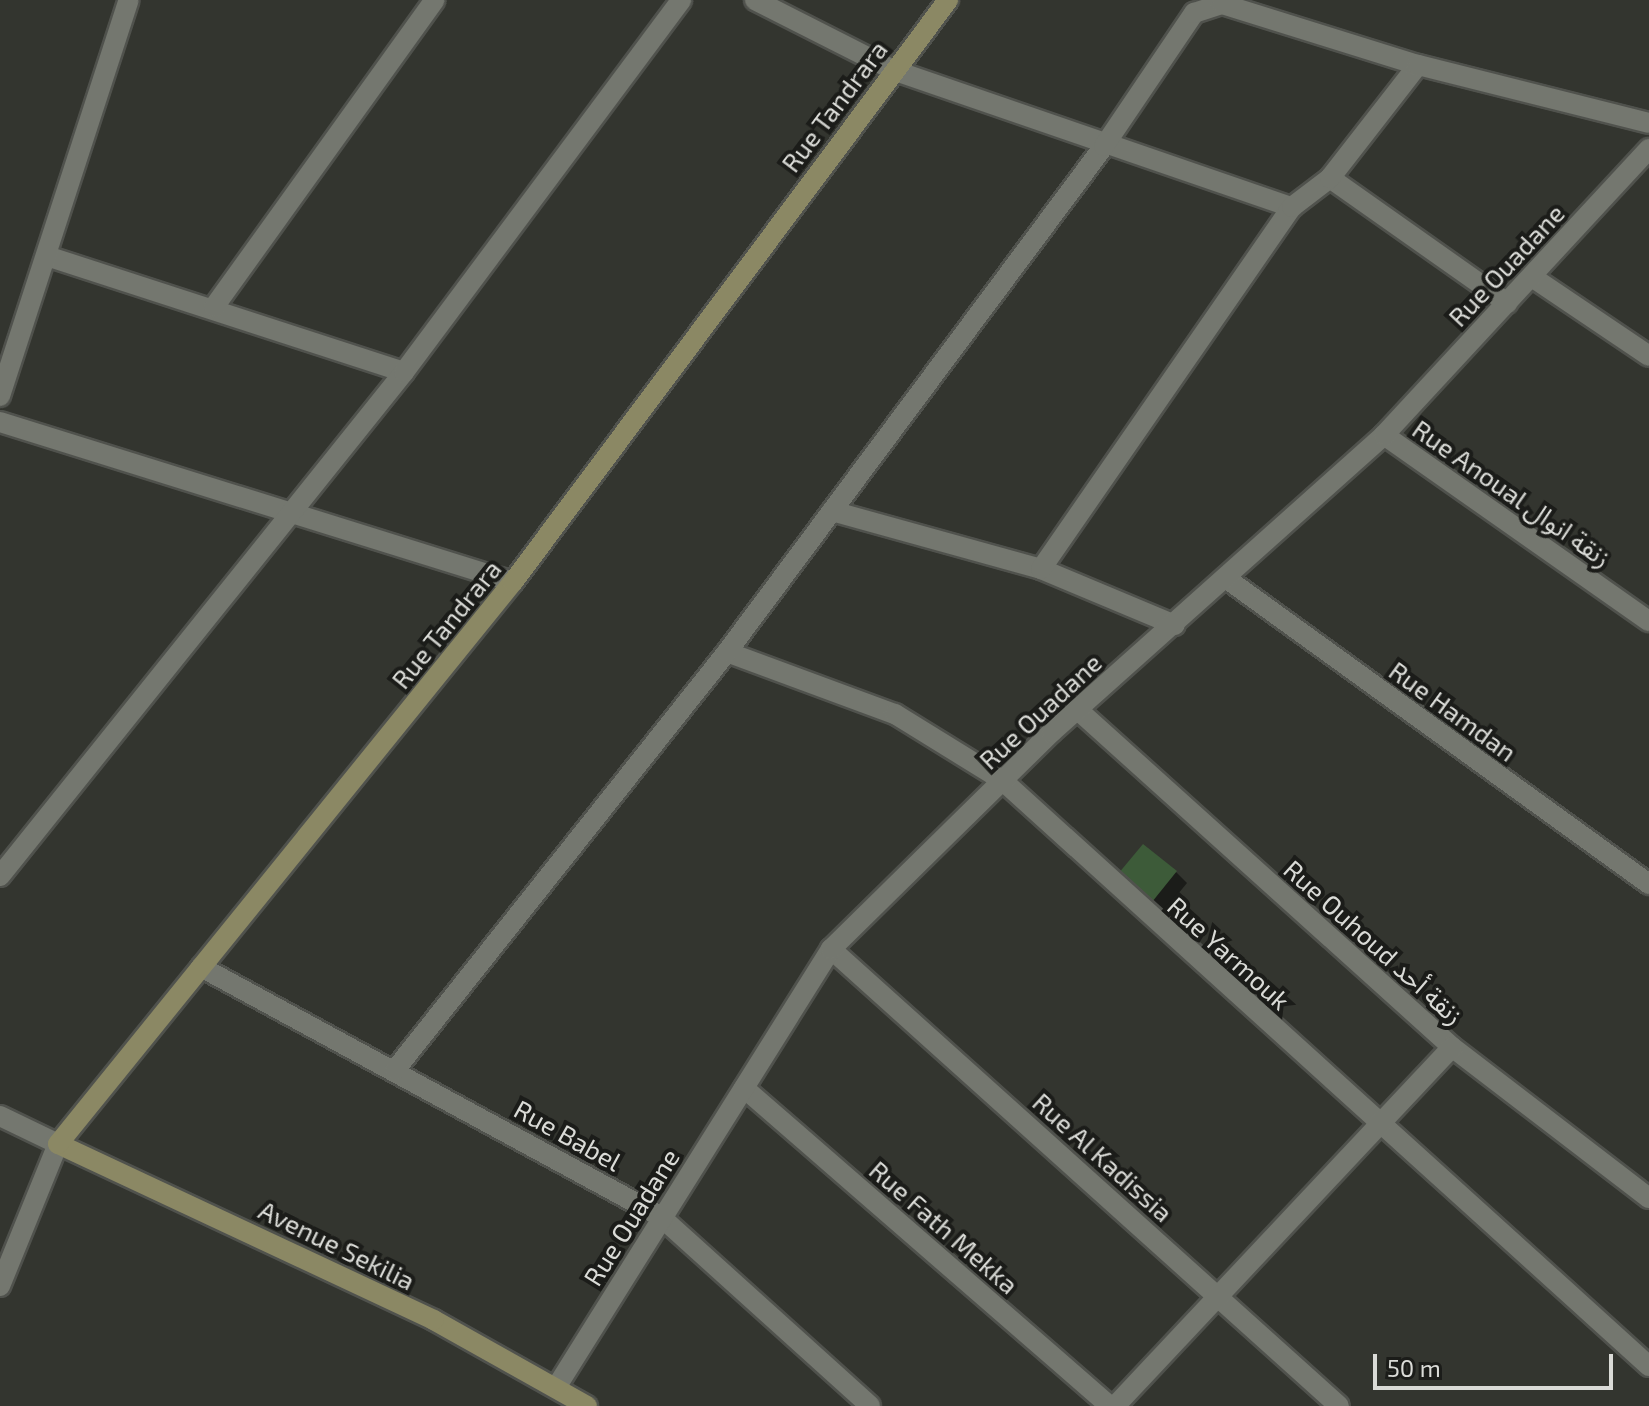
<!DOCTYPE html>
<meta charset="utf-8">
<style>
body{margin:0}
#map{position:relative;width:1649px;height:1406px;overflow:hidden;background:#33352f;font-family:"Exo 2","Noto Sans Arabic",sans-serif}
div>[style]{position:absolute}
.shadow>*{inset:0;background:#0007}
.building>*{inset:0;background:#3d5b39}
.roads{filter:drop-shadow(2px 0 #50524d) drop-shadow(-2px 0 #50524d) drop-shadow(0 2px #50524d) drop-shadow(0 -2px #50524d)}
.minor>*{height:20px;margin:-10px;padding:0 10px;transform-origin:10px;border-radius:10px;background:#74776f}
.tertiary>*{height:20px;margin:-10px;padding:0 10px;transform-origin:10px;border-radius:10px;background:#74776f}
.secondary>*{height:20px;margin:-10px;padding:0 10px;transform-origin:10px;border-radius:10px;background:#8b8864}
span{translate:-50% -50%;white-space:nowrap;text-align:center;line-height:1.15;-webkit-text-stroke:8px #1b1c19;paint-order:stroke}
.street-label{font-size:26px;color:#dadbd7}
.scale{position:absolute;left:1373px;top:1354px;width:240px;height:36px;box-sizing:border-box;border:4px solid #dadbd7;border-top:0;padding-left:10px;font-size:24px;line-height:28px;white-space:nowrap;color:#dadbd7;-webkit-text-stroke:6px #1b1c19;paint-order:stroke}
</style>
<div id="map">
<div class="shadow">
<div style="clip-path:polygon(1176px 872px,1187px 883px,1164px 911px,1132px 885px)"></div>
</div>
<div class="building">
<div style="clip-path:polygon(1143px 844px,1177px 871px,1152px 902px,1118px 874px)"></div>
</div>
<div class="roads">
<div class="minor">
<div style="left:755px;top:0;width:155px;rotate:26.9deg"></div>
<div style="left:893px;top:70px;width:422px;rotate:19deg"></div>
<div style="left:1330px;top:178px;width:217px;rotate:35.2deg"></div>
<div style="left:47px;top:256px;width:375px;rotate:18deg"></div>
<div style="left:1532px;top:277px;width:141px;rotate:34deg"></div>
<div style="left:214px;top:307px;width:378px;rotate:-54.3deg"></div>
<div style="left:0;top:396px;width:416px;rotate:-72deg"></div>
<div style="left:0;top:422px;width:537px;rotate:17.32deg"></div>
<div style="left:1384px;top:435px;width:324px;rotate:35.1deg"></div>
<div style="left:832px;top:511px;width:217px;rotate:15.5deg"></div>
<div style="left:1041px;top:569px;width:145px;rotate:22.7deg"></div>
<div style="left:1041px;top:569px;width:441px;rotate:-55.3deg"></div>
<div style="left:1292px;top:207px;width:48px;rotate:-37.3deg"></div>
<div style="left:1330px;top:178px;width:143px;rotate:-52.1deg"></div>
<div style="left:1227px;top:579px;width:521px;rotate:35.86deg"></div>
<div style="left:727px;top:652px;width:179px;rotate:20.3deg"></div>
<div style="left:895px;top:714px;width:126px;rotate:31.7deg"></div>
<div style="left:1002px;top:780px;width:873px;rotate:42.17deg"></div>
<div style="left:1078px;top:710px;width:503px;rotate:42.02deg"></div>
<div style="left:1452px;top:1047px;width:248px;rotate:37.5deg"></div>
<div style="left:0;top:876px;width:646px;rotate:-51.28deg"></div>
<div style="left:404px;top:372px;width:464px;rotate:-53.3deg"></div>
<div style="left:831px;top:949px;width:683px;rotate:41.97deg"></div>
<div style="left:201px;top:967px;width:522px;rotate:28.48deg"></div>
<div style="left:660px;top:1216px;width:283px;rotate:42.1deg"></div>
<div style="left:395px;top:1070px;width:534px;rotate:-51.54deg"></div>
<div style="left:727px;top:652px;width:631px;rotate:-53.31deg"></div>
<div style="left:1104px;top:146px;width:161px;rotate:-55.9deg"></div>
<div style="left:1194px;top:13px;width:29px;rotate:-18deg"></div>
<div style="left:1222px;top:4px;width:205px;rotate:17.3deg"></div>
<div style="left:1418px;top:65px;width:238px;rotate:14.1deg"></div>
<div style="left:744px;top:1088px;width:485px;rotate:41deg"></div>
<div style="left:0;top:1116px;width:64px;rotate:25.8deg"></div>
<div style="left:557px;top:1386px;width:516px;rotate:-57.91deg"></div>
<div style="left:831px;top:949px;width:310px;rotate:-44.5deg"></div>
<div style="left:1052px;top:732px;width:445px;rotate:-41.8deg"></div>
<div style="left:1384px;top:435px;width:390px;rotate:-47.2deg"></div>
<div style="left:1115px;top:1406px;width:492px;rotate:-46.8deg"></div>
</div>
<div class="tertiary">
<div style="left:0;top:1286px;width:153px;rotate:-67.8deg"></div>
</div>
<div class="secondary">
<div style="left:587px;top:1406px;width:176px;rotate:-150.7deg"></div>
<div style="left:434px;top:1320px;width:415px;rotate:-154.9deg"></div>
<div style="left:58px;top:1144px;width:723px;rotate:-51.01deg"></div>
<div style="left:513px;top:582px;width:727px;rotate:-53.22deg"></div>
</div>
</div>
<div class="street-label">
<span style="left:834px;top:106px;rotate:-53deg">Rue Tandrara</span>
<span style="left:1506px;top:265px;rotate:-47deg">Rue Ouadane</span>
<span style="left:1512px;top:493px;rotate:35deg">Rue Anoual زنقة انوال</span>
<span style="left:446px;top:624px;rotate:-51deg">Rue Tandrara</span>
<span style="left:1040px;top:711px;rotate:-43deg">Rue Ouadane</span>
<span style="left:1453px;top:711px;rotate:36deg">Rue Hamdan</span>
<span style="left:1374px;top:942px;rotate:42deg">Rue Ouhoud زنقة أحد</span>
<span style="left:1229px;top:953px;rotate:42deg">Rue Yarmouk</span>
<span style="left:568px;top:1135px;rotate:29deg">Rue Babel</span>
<span style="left:1103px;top:1157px;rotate:42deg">Rue Al Kadissia</span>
<span style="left:631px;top:1217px;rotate:-58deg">Rue Ouadane</span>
<span style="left:944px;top:1227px;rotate:41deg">Rue Fath Mekka</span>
<span style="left:337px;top:1245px;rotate:26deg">Avenue Sekilia</span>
</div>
<div class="scale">50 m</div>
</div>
